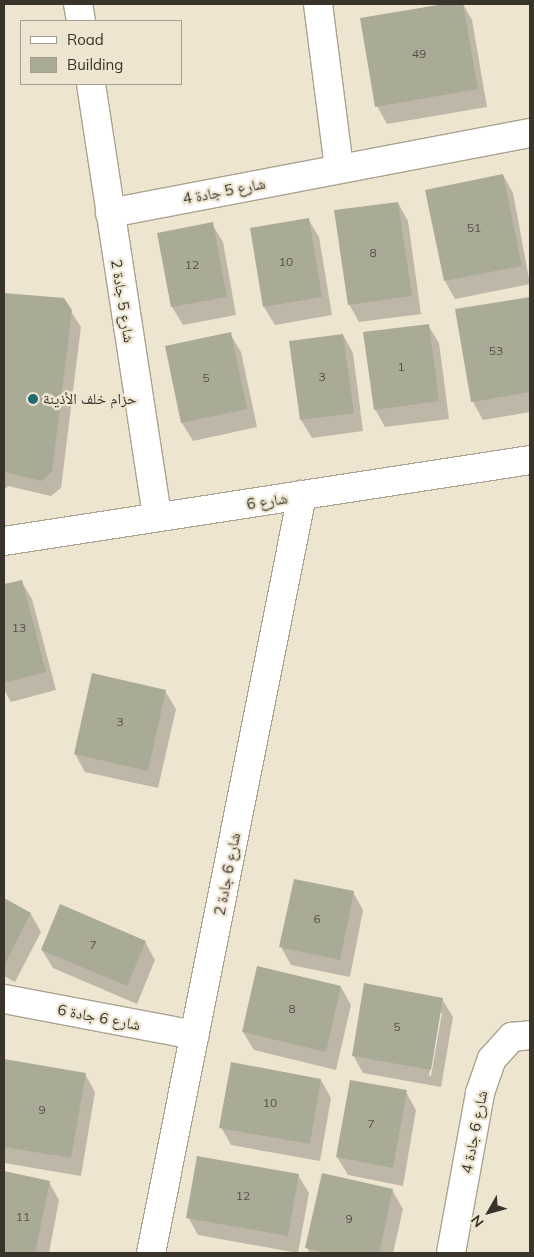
<!DOCTYPE html>
<meta charset="utf-8">
<style>
body{margin:0}
#map{position:relative;width:534px;height:1257px;overflow:hidden;background:#eee5d1;font-family:Mulish,"Noto Naskh Arabic",sans-serif}
div>[style]{position:absolute}
.shadow>*{inset:0;background:#0003}
.building>*{inset:0;background:#aaab97}
.roads{filter:drop-shadow(1px 0 #aba28f) drop-shadow(-1px 0 #aba28f) drop-shadow(0 1px #aba28f) drop-shadow(0 -1px #aba28f)}
.minor>*{height:28px;margin:-14px;padding:0 14px;transform-origin:14px;border-radius:14px;background:#fff}
.dots>*{width:14px;height:14px;translate:-50% -50%;box-sizing:border-box;border:2px solid #eee5d1;border-radius:50%}
span{translate:-50% -50%;white-space:nowrap;text-align:center;line-height:1.15;-webkit-text-stroke:4.5px #eee5d1;paint-order:stroke}
.number-label{font-size:12px;color:#545247}
.number-label span{-webkit-text-stroke-width:0}
.street-label{font-size:15px;color:#38342c}
.poi-label{font-size:15px;color:#38342c}
.left{translate:0 -50%;text-align:left}
.frame{position:absolute;inset:0;border:5px solid #38342c;pointer-events:none}
.legend{position:absolute;left:20px;top:20px;width:162px;height:65px;box-sizing:border-box;background:#eee5d1;border:1px solid #a59e8f;margin:0;padding:6px 9px;list-style:none;font-size:15px;color:#38342c}
.legend li{display:flex;align-items:center;gap:10px;height:25px}
.legend b{width:25px;border:1px solid #a59e8f}
.north{position:absolute;left:464px;top:1187px;width:50px;height:50px;-webkit-text-stroke:4px #eee5d1;paint-order:stroke;rotate:232deg;font-size:14px;font-weight:700;line-height:20px;text-align:center;color:#38342c}
.north::after{content:'';display:block;margin:auto;width:18px;height:22px;background:#38342c;clip-path:polygon(50% 0,100% 100%,50% 72%,0 100%)}
</style>
<div id="map">
<div class="shadow">
<div style="clip-path:polygon(451px 4px,463px 4px,472px 20px,487px 107px,387px 124px,377px 106px,362px 19px)"></div>
<div style="clip-path:polygon(503px 175px,513px 193px,530px 284px,455px 299px,445px 281px,427px 190px)"></div>
<div style="clip-path:polygon(398px 203px,408px 221px,421px 314px,359px 322px,349px 304px)"></div>
<div style="clip-path:polygon(308px 219px,319px 237px,332px 315px,275px 325px,264px 307px)"></div>
<div style="clip-path:polygon(212px 224px,223px 242px,236px 315px,183px 325px,172px 307px,159px 234px)"></div>
<div style="clip-path:polygon(4px 294px,63px 299px,81px 327px,61px 488px,51px 496px,8px 486px,4px 490px)"></div>
<div style="clip-path:polygon(530px 298px,530px 412px,483px 420px,473px 402px,457px 311px)"></div>
<div style="clip-path:polygon(428px 325px,439px 343px,449px 419px,385px 427px,375px 409px)"></div>
<div style="clip-path:polygon(230px 334px,241px 352px,257px 427px,193px 441px,182px 423px)"></div>
<div style="clip-path:polygon(343px 335px,353px 353px,363px 431px,312px 438px,301px 420px)"></div>
<div style="clip-path:polygon(21px 581px,32px 599px,56px 690px,11px 702px,4px 690px,4px 586px)"></div>
<div style="clip-path:polygon(165px 691px,176px 709px,158px 788px,85px 772px,75px 754px)"></div>
<div style="clip-path:polygon(353px 892px,363px 910px,350px 977px,291px 965px,281px 947px)"></div>
<div style="clip-path:polygon(4px 900px,31px 914px,41px 932px,15px 982px,4px 976px)"></div>
<div style="clip-path:polygon(145px 942px,155px 960px,137px 1004px,53px 968px,42px 950px)"></div>
<div style="clip-path:polygon(341px 987px,351px 1005px,336px 1070px,254px 1050px,243px 1032px)"></div>
<div style="clip-path:polygon(evenodd,442px 999px,453px 1017px,441px 1087px,363px 1073px,353px 1055px,442px 999px,439px 1013px,442px 1013px,431px 1076px,429px 1076px,439px 1013px)"></div>
<div style="clip-path:polygon(4px 1060px,85px 1074px,95px 1092px,81px 1176px,4px 1163px)"></div>
<div style="clip-path:polygon(321px 1080px,331px 1098px,320px 1161px,231px 1145px,221px 1127px)"></div>
<div style="clip-path:polygon(406px 1092px,416px 1110px,403px 1186px,348px 1175px,337px 1157px)"></div>
<div style="clip-path:polygon(4px 1172px,49px 1182px,59px 1200px,49px 1253px,4px 1253px)"></div>
<div style="clip-path:polygon(298px 1175px,309px 1193px,298px 1253px,198px 1235px,188px 1217px)"></div>
<div style="clip-path:polygon(392px 1190px,403px 1209px,393px 1253px,310px 1253px,307px 1248px)"></div>
</div>
<div class="building">
<div style="clip-path:polygon(444px 4px,463px 4px,478px 89px,375px 107px,360px 18px)"></div>
<div style="clip-path:polygon(503px 174px,522px 266px,444px 281px,425px 190px)"></div>
<div style="clip-path:polygon(398px 202px,412px 296px,348px 305px,334px 210px)"></div>
<div style="clip-path:polygon(309px 218px,322px 297px,263px 307px,250px 228px)"></div>
<div style="clip-path:polygon(213px 222px,227px 297px,171px 307px,157px 233px)"></div>
<div style="clip-path:polygon(4px 293px,64px 298px,72px 310px,52px 472px,42px 481px,4px 472px)"></div>
<div style="clip-path:polygon(530px 297px,530px 392px,471px 402px,455px 309px)"></div>
<div style="clip-path:polygon(429px 324px,439px 401px,374px 410px,363px 332px)"></div>
<div style="clip-path:polygon(231px 332px,247px 409px,181px 423px,165px 346px)"></div>
<div style="clip-path:polygon(343px 334px,354px 413px,300px 420px,289px 341px)"></div>
<div style="clip-path:polygon(22px 580px,46px 672px,4px 683px,4px 584px)"></div>
<div style="clip-path:polygon(92px 673px,166px 690px,148px 771px,74px 754px)"></div>
<div style="clip-path:polygon(294px 879px,354px 891px,340px 960px,279px 947px)"></div>
<div style="clip-path:polygon(4px 898px,31px 913px,4px 966px)"></div>
<div style="clip-path:polygon(60px 904px,146px 941px,127px 986px,41px 950px)"></div>
<div style="clip-path:polygon(257px 966px,341px 986px,326px 1052px,242px 1032px)"></div>
<div style="clip-path:polygon(364px 983px,443px 998px,431px 1070px,352px 1056px)"></div>
<div style="clip-path:polygon(4px 1059px,86px 1073px,71px 1158px,4px 1147px)"></div>
<div style="clip-path:polygon(231px 1062px,321px 1079px,310px 1144px,219px 1128px)"></div>
<div style="clip-path:polygon(350px 1080px,407px 1090px,393px 1168px,336px 1157px)"></div>
<div style="clip-path:polygon(197px 1156px,299px 1174px,288px 1236px,186px 1218px)"></div>
<div style="clip-path:polygon(4px 1171px,50px 1181px,35px 1253px,4px 1253px)"></div>
<div style="clip-path:polygon(322px 1173px,393px 1189px,379px 1253px,328px 1253px,305px 1248px)"></div>
</div>
<div class="roads">
<div class="minor">
<div style="left:78px;top:4px;width:17px;rotate:80deg"></div>
<div style="left:318px;top:4px;width:166px;rotate:82.7deg"></div>
<div style="left:91px;top:84px;width:438px;rotate:81.3deg"></div>
<div style="left:110px;top:213px;width:428px;rotate:-10.8deg"></div>
<div style="left:4px;top:541px;width:532px;rotate:-8.75deg"></div>
<div style="left:4px;top:999px;width:194px;rotate:10.7deg"></div>
<div style="left:151px;top:1253px;width:773px;rotate:-78.73deg"></div>
<div style="left:451px;top:1253px;width:163px;rotate:-79.7deg"></div>
<div style="left:480px;top:1093px;width:36px;rotate:-71deg"></div>
<div style="left:492px;top:1059px;width:30px;rotate:-48deg"></div>
<div style="left:512px;top:1037px;width:18px;rotate:-6deg"></div>
</div>
</div>
<div class="dots">
<div style="left:33px;top:399px;background:#216c71"></div>
</div>
<div class="number-label">
<span style="left:419px;top:54px">49</span>
<span style="left:474px;top:228px">51</span>
<span style="left:373px;top:253px">8</span>
<span style="left:286px;top:262px">10</span>
<span style="left:192px;top:265px">12</span>
<span style="left:496px;top:351px">53</span>
<span style="left:401px;top:367px">1</span>
<span style="left:322px;top:377px">3</span>
<span style="left:206px;top:378px">5</span>
<span style="left:19px;top:628px">13</span>
<span style="left:120px;top:722px">3</span>
<span style="left:317px;top:919px">6</span>
<span style="left:93px;top:945px">7</span>
<span style="left:292px;top:1009px">8</span>
<span style="left:397px;top:1027px">5</span>
<span style="left:270px;top:1103px">10</span>
<span style="left:42px;top:1110px">9</span>
<span style="left:371px;top:1124px">7</span>
<span style="left:243px;top:1196px">12</span>
<span style="left:23px;top:1217px">11</span>
<span style="left:349px;top:1219px">9</span>
</div>
<div class="street-label">
<span style="left:224px;top:191px;rotate:-11deg">شارع 5 جادة 4</span>
<span style="left:123px;top:301px;rotate:81deg">شارع 5 جادة 2</span>
<span style="left:267px;top:501px;rotate:-9deg">شارع 6</span>
<span style="left:227px;top:874px;rotate:-79deg">شارع 6 جادة 2</span>
<span style="left:99px;top:1017px;rotate:11deg">شارع 6 جادة 6</span>
<span style="left:474px;top:1132px;rotate:-79deg">شارع 6 جادة 4</span>
</div>
<div class="poi-label">
<span class="left" style="left:43px;top:399px">حزام خلف الأذينة</span>
</div>
<div class="frame"></div>
<ul class="legend">
<li><b style="height:6px;background:#fff"></b>Road</li>
<li><b style="height:14px;background:#aaab97"></b>Building</li>
</ul>
<div class="north">N</div>
</div>
